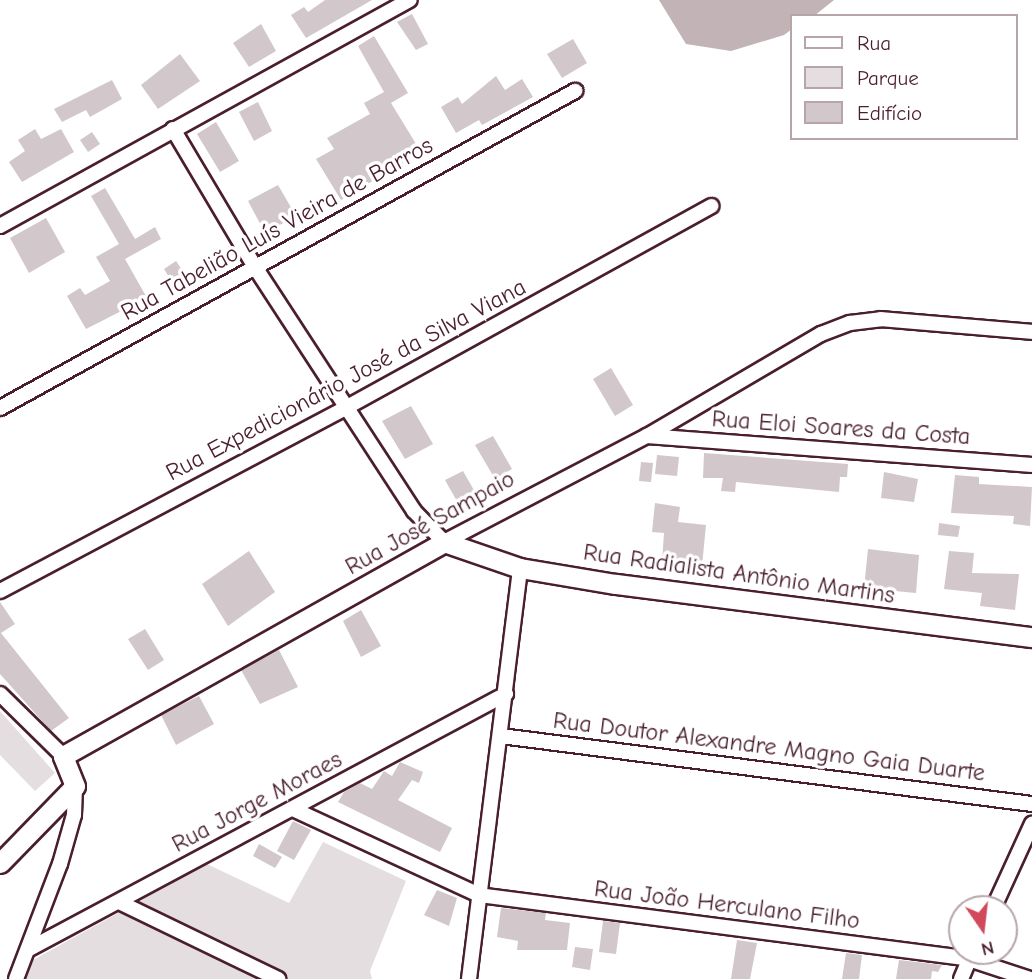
<!DOCTYPE html>
<meta charset="utf-8">
<style>
body{margin:0}
#map{position:relative;width:1032px;height:979px;overflow:hidden;background:#fff;font-family:"Comic Neue",sans-serif}
div>[style]{position:absolute}
.green>*{inset:0;background:#e5dee0}
.water>*{inset:0;background:#c1b3b6}
.building>*{inset:0;background:#d2c7cb}
.roads{filter:drop-shadow(2px 0 #4a1f2b) drop-shadow(-2px 0 #4a1f2b) drop-shadow(0 2px #4a1f2b) drop-shadow(0 -2px #4a1f2b)}
.street>*{height:14px;margin:-7px;padding:0 7px;transform-origin:7px;border-radius:7px;background:#fff}
.secondary>*{height:19px;margin:-9.5px;padding:0 9.5px;transform-origin:9.5px;border-radius:9.5px;background:#fff}
span{translate:-50% -50%;white-space:nowrap;text-align:center;line-height:1.15;-webkit-text-stroke:7px #fff;paint-order:stroke}
.street-label{font-size:24px;color:#4a1f2b}
.legend{position:absolute;left:790px;top:14px;width:228px;height:126px;box-sizing:border-box;background:#fff;border:2px solid #b7a5aa;margin:0;padding:9px 12px;list-style:none;font-size:21px;color:#4a1f2b}
.legend li{display:flex;align-items:center;gap:14px;height:35px}
.legend b{width:35px;border:2px solid #b7a5aa}
.north{position:absolute;left:948px;top:895px;width:70px;height:70px;box-sizing:border-box;background:#fff;border:2px solid #b7a5aa;border-radius:50%;rotate:166deg;font-size:19px;font-weight:700;line-height:28px;text-align:center;color:#4a1f2b}
.north::after{content:'';display:block;margin:auto;width:24px;height:32px;background:#d1495b;clip-path:polygon(50% 0,100% 100%,50% 72%,0 100%)}
</style>
<div id="map">
<div class="green">
<div style="clip-path:polygon(0 711px,55px 773px,35px 791px,0 755px)"></div>
<div style="clip-path:polygon(323px 842px,406px 881px,370px 971px,372px 979px,25px 979px,33px 960px,207px 864px,289px 903px)"></div>
</div>
<div class="water">
<div style="clip-path:polygon(659px 0,834px 0,814px 16px,792px 16px,792px 29px,784px 35px,731px 51px,686px 44px)"></div>
</div>
<div class="building">
<div style="clip-path:polygon(325px 0,372px 0,306px 38px,291px 15px,304px 7px,308px 12px)"></div>
<div style="clip-path:polygon(412px 14px,428px 44px,416px 50px,397px 22px)"></div>
<div style="clip-path:polygon(261px 24px,276px 51px,249px 67px,233px 43px)"></div>
<div style="clip-path:polygon(374px 36px,408px 93px,391px 103px,421px 152px,341px 200px,316px 159px,334px 149px,327px 138px,370px 114px,364px 103px,384px 92px,358px 46px)"></div>
<div style="clip-path:polygon(573px 39px,587px 63px,562px 78px,547px 54px)"></div>
<div style="clip-path:polygon(180px 54px,200px 81px,158px 109px,141px 85px)"></div>
<div style="clip-path:polygon(496px 76px,505px 90px,522px 79px,533px 97px,482px 125px,479px 120px,456px 133px,441px 107px,458px 97px,462px 104px)"></div>
<div style="clip-path:polygon(112px 80px,122px 99px,90px 117px,86px 110px,62px 122px,54px 109px)"></div>
<div style="clip-path:polygon(258px 102px,272px 131px,254px 141px,239px 112px)"></div>
<div style="clip-path:polygon(216px 122px,239px 161px,220px 172px,197px 134px)"></div>
<div style="clip-path:polygon(35px 129px,41px 139px,61px 129px,74px 152px,22px 182px,9px 162px,25px 151px,18px 140px)"></div>
<div style="clip-path:polygon(92px 132px,100px 144px,88px 152px,80px 140px)"></div>
<div style="clip-path:polygon(278px 185px,296px 216px,265px 233px,248px 201px)"></div>
<div style="clip-path:polygon(105px 188px,135px 239px,155px 227px,161px 239px,125px 259px,147px 298px,86px 329px,67px 296px,80px 288px,85px 295px,110px 281px,96px 257px,119px 244px,91px 196px)"></div>
<div style="clip-path:polygon(46px 218px,65px 252px,29px 273px,10px 238px)"></div>
<div style="clip-path:polygon(176px 261px,190px 282px,177px 290px,164px 269px)"></div>
<div style="clip-path:polygon(611px 368px,633px 405px,615px 416px,593px 379px)"></div>
<div style="clip-path:polygon(411px 406px,433px 444px,405px 459px,382px 421px)"></div>
<div style="clip-path:polygon(493px 436px,512px 469px,495px 479px,475px 445px)"></div>
<div style="clip-path:polygon(704px 453px,848px 464px,847px 477px,840px 477px,839px 492px,736px 482px,735px 492px,721px 491px,723px 478px,703px 478px)"></div>
<div style="clip-path:polygon(657px 455px,679px 457px,677px 476px,655px 474px)"></div>
<div style="clip-path:polygon(641px 462px,653px 463px,651px 482px,639px 481px)"></div>
<div style="clip-path:polygon(463px 471px,475px 492px,458px 503px,445px 480px)"></div>
<div style="clip-path:polygon(884px 472px,918px 479px,914px 502px,881px 498px)"></div>
<div style="clip-path:polygon(955px 475px,979px 477px,979px 484px,1032px 487px,1030px 526px,1013px 524px,1014px 516px,951px 513px)"></div>
<div style="clip-path:polygon(655px 503px,680px 507px,678px 522px,706px 525px,702px 566px,662px 562px,664px 533px,652px 532px)"></div>
<div style="clip-path:polygon(939px 523px,960px 526px,958px 537px,938px 535px)"></div>
<div style="clip-path:polygon(868px 549px,919px 555px,916px 593px,864px 588px)"></div>
<div style="clip-path:polygon(249px 551px,275px 592px,228px 626px,202px 584px)"></div>
<div style="clip-path:polygon(949px 551px,974px 553px,972px 573px,1019px 574px,1015px 610px,980px 606px,982px 593px,944px 589px)"></div>
<div style="clip-path:polygon(0 602px,15px 624px,1px 633px,69px 718px,51px 731px,0 674px)"></div>
<div style="clip-path:polygon(361px 610px,381px 646px,361px 657px,343px 621px)"></div>
<div style="clip-path:polygon(145px 629px,164px 660px,148px 670px,128px 639px)"></div>
<div style="clip-path:polygon(279px 650px,298px 687px,260px 704px,241px 670px)"></div>
<div style="clip-path:polygon(199px 696px,214px 724px,176px 745px,161px 715px)"></div>
<div style="clip-path:polygon(400px 762px,423px 772px,419px 783px,412px 780px,398px 800px,452px 828px,440px 852px,338px 802px,344px 792px,360px 783px,372px 789px,384px 771px,392px 776px)"></div>
<div style="clip-path:polygon(293px 821px,311px 830px,294px 860px,277px 851px)"></div>
<div style="clip-path:polygon(259px 844px,282px 857px,275px 868px,253px 856px)"></div>
<div style="clip-path:polygon(437px 890px,457px 898px,449px 926px,424px 915px)"></div>
<div style="clip-path:polygon(501px 908px,546px 913px,545px 920px,570px 923px,567px 950px,517px 950px,518px 941px,497px 937px)"></div>
<div style="clip-path:polygon(603px 921px,620px 923px,616px 954px,599px 952px)"></div>
<div style="clip-path:polygon(737px 940px,757px 943px,750px 979px,731px 979px)"></div>
<div style="clip-path:polygon(575px 947px,593px 949px,590px 970px,572px 967px)"></div>
<div style="clip-path:polygon(846px 953px,862px 955px,859px 979px,842px 979px)"></div>
<div style="clip-path:polygon(899px 960px,942px 965px,938px 972px,932px 971px,931px 979px,896px 979px)"></div>
</div>
<div class="roads">
<div class="street">
<div style="left:173px;top:129px;width:161px;rotate:59.3deg"></div>
<div style="left:255px;top:267px;width:291px;rotate:56.9deg"></div>
<div style="left:414px;top:511px;width:43px;rotate:45.9deg"></div>
<div style="left:444px;top:542px;width:229px;rotate:-27.6deg"></div>
<div style="left:647px;top:436px;width:202px;rotate:-30.4deg"></div>
<div style="left:821px;top:334px;width:31px;rotate:-21deg"></div>
<div style="left:850px;top:323px;width:31px;rotate:-7deg"></div>
<div style="left:881px;top:319px;width:152px;rotate:4.9deg"></div>
<div style="left:0;top:226px;width:468px;rotate:-28.9deg"></div>
<div style="left:0;top:408px;width:657px;rotate:-28.87deg"></div>
<div style="left:647px;top:436px;width:386px;rotate:4.3deg"></div>
<div style="left:0;top:591px;width:395px;rotate:-27.9deg"></div>
<div style="left:349px;top:406px;width:414px;rotate:-28.9deg"></div>
<div style="left:0;top:694px;width:88px;rotate:44.5deg"></div>
<div style="left:501px;top:736px;width:535px;rotate:7.3deg"></div>
<div style="left:293px;top:809px;width:205px;rotate:24.8deg"></div>
<div style="left:479px;top:895px;width:494px;rotate:7.4deg"></div>
<div style="left:969px;top:959px;width:64px;rotate:18.2deg"></div>
<div style="left:119px;top:902px;width:177px;rotate:25.8deg"></div>
<div style="left:993px;top:909px;width:94px;rotate:-65.4deg"></div>
<div style="left:29px;top:949px;width:541px;rotate:-28.13deg"></div>
<div style="left:16px;top:979px;width:123px;rotate:-69.1deg"></div>
<div style="left:60px;top:864px;width:51px;rotate:-74.1deg"></div>
<div style="left:74px;top:815px;width:29px;rotate:-88deg"></div>
<div style="left:469px;top:979px;width:414px;rotate:-82.9deg"></div>
<div style="left:961px;top:979px;width:30px;rotate:-67deg"></div>
</div>
<div class="secondary">
<div style="left:0;top:863px;width:107px;rotate:-45.8deg"></div>
<div style="left:75px;top:786px;width:32px;rotate:-112deg"></div>
<div style="left:63px;top:756px;width:437px;rotate:-29.3deg"></div>
<div style="left:444px;top:542px;width:80px;rotate:18.9deg"></div>
<div style="left:520px;top:568px;width:97px;rotate:9.5deg"></div>
<div style="left:616px;top:584px;width:419px;rotate:7.3deg"></div>
</div>
</div>
<div class="street-label">
<span style="left:277px;top:229px;rotate:-29deg">Rua Tabelião Luís Vieira de Barros</span>
<span style="left:346px;top:380px;rotate:-28deg">Rua Expedicionário José da Silva Viana</span>
<span style="left:841px;top:428px;rotate:4deg">Rua Eloi Soares da Costa</span>
<span style="left:430px;top:523px;rotate:-29deg">Rua José Sampaio</span>
<span style="left:739px;top:574px;rotate:8deg">Rua Radialista Antônio Martins</span>
<span style="left:769px;top:747px;rotate:7deg">Rua Doutor Alexandre Magno Gaia Duarte</span>
<span style="left:257px;top:802px;rotate:-28deg">Rua Jorge Moraes</span>
<span style="left:727px;top:905px;rotate:7deg">Rua João Herculano Filho</span>
</div>
<ul class="legend">
<li><b style="height:9px;background:#fff"></b>Rua</li>
<li><b style="height:19px;background:#e5dee0"></b>Parque</li>
<li><b style="height:19px;background:#d2c7cb"></b>Edifício</li>
</ul>
<div class="north">N</div>
</div>
